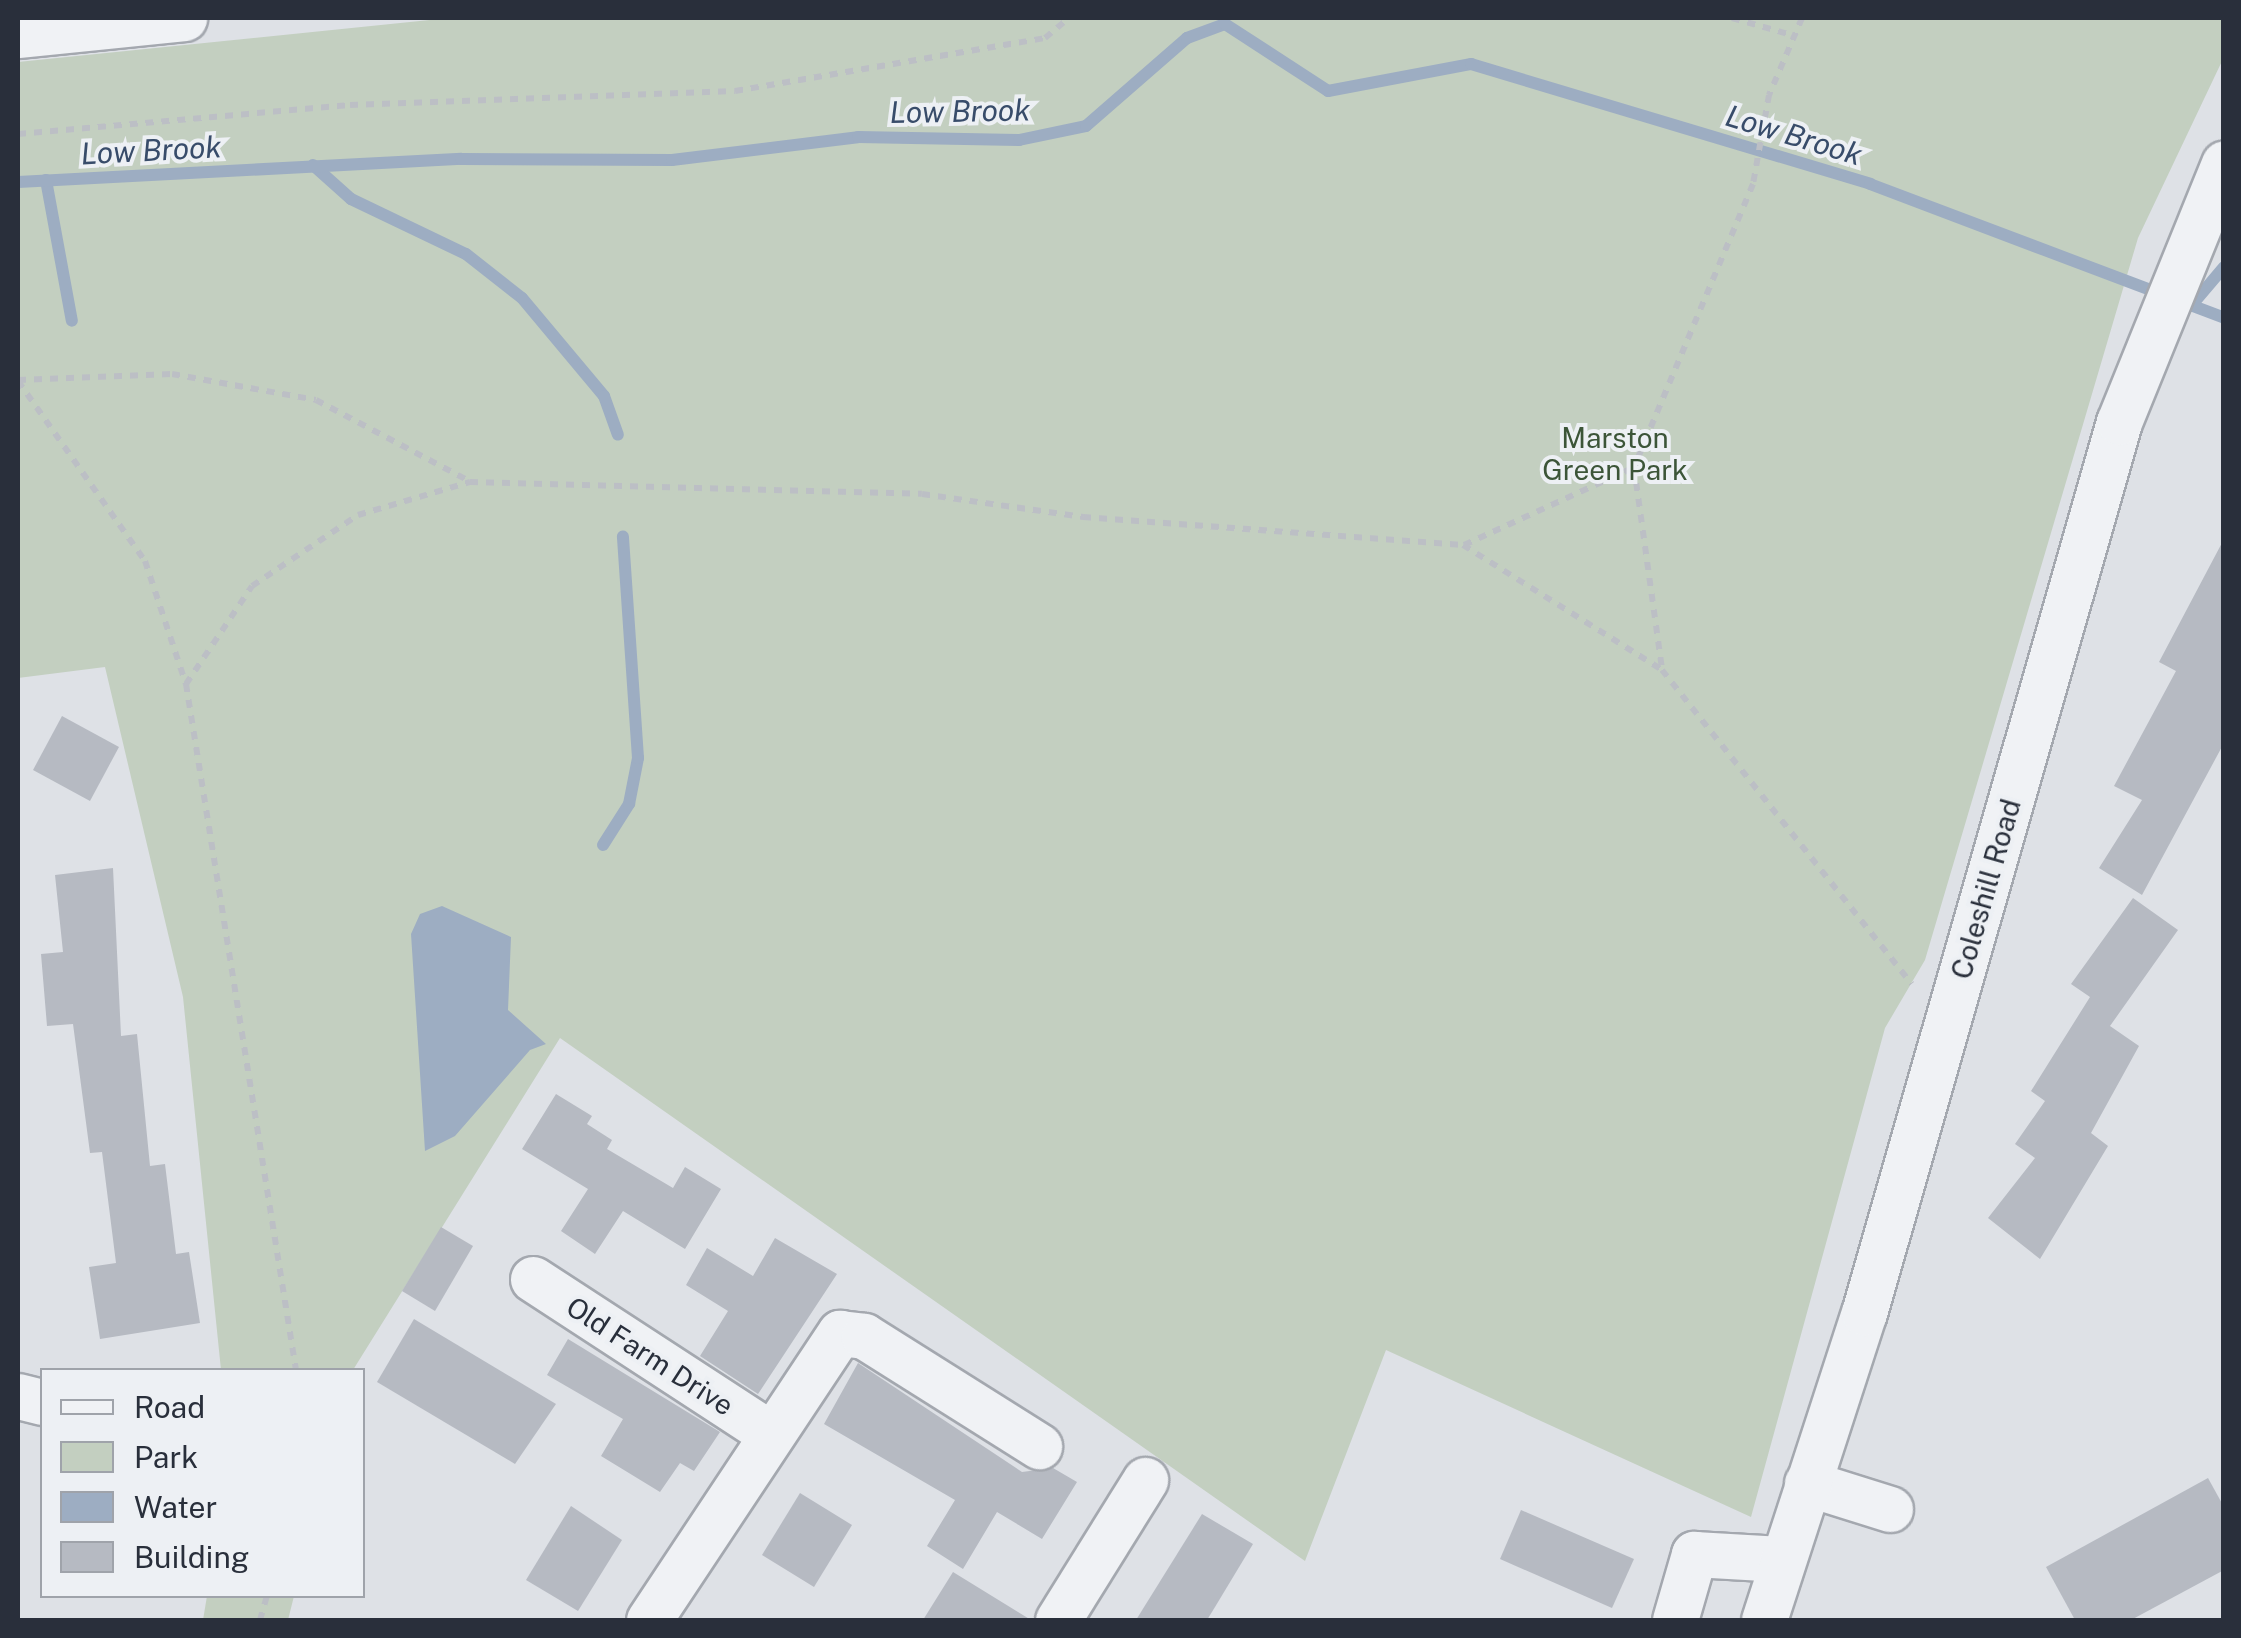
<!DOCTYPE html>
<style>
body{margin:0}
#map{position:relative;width:2241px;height:1638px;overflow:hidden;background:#dee1e6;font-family:"Public Sans",sans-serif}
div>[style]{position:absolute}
.green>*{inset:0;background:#c3cfc0}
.water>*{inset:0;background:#9dadc2}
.stream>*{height:12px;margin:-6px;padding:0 6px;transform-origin:6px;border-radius:6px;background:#9dadc2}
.building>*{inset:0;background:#b6bac2}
.path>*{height:6px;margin-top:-3px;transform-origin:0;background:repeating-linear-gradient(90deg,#bcbfc5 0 8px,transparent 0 16px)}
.roads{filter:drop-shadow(2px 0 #a4a8af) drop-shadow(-2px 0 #a4a8af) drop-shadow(0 2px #a4a8af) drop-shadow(0 -2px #a4a8af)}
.minor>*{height:45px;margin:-22.5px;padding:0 22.5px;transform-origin:22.5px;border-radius:22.5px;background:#f0f2f5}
span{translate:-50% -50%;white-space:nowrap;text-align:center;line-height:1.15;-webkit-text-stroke:8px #edf0f4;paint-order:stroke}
.park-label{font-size:28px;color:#3c5538}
.street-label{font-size:28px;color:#292f3b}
.water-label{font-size:30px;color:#384c6a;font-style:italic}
.frame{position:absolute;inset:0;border:20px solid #292f3b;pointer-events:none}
.legend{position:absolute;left:40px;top:1368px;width:325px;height:230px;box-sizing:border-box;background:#edf0f4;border:2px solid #9fa3aa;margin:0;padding:12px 18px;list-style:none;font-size:30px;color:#292f3b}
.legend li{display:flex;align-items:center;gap:20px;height:50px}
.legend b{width:50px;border:2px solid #9fa3aa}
</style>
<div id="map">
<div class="green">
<div style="clip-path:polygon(449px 18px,2223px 18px,2223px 59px,2138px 238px,1925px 960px,1885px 1028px,1751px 1517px,1386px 1350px,1305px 1561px,560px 1038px,353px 1370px,221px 1370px,183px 997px,105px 667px,18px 678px,18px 62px)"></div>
<div style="clip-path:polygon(207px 1596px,294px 1596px,288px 1620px,203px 1620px)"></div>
</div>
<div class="water">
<div style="clip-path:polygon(442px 906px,511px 937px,508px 1010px,546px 1044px,530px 1050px,455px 1136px,425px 1151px,411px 934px,420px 914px)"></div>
</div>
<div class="stream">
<div style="left:313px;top:165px;width:51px;rotate:41.8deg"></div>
<div style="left:351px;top:199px;width:127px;rotate:25.6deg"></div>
<div style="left:466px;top:254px;width:71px;rotate:38.2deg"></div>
<div style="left:522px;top:298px;width:128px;rotate:50.1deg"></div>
<div style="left:604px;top:396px;width:41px;rotate:70.3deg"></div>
<div style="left:46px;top:180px;width:143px;rotate:79.6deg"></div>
<div style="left:18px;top:182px;width:444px;rotate:-3deg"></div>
<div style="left:461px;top:159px;width:211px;rotate:0.3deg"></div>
<div style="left:672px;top:160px;width:187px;rotate:-7deg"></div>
<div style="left:858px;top:137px;width:161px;rotate:1.1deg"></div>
<div style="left:1019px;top:140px;width:68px;rotate:-11.8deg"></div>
<div style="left:1086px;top:126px;width:134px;rotate:-41.1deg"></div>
<div style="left:1187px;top:38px;width:40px;rotate:-20.2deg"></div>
<div style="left:1225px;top:24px;width:123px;rotate:33deg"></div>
<div style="left:1328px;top:91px;width:146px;rotate:-10.7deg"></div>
<div style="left:1471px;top:64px;width:417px;rotate:16.7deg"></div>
<div style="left:1870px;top:184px;width:379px;rotate:20.7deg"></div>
<div style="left:2191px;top:306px;width:51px;rotate:-49.8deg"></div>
<div style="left:603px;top:845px;width:49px;rotate:-57.6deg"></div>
<div style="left:629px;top:804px;width:47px;rotate:-78.9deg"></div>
<div style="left:638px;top:758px;width:222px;rotate:-93.9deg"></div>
</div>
<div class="building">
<div style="clip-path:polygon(2224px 539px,2224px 743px,2142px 895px,2099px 868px,2142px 800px,2114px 786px,2176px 671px,2159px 662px)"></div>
<div style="clip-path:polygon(62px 716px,119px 747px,90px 801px,33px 770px)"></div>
<div style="clip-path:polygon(113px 868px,121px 1036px,137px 1034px,150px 1166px,165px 1164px,176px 1254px,189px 1252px,200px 1323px,100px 1339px,89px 1267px,116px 1263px,102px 1152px,90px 1153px,73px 1024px,47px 1026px,41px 954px,63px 952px,55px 875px)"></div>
<div style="clip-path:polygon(2133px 898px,2178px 930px,2110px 1026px,2139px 1046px,2091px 1133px,2108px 1146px,2040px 1259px,1988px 1218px,2035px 1158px,2015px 1144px,2045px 1101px,2031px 1091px,2090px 997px,2071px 984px)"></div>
<div style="clip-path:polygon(556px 1094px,592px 1116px,587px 1124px,612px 1140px,607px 1149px,673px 1188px,685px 1167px,721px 1189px,685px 1249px,623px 1211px,595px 1254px,561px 1231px,588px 1189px,522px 1149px)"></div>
<div style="clip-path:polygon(441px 1227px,473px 1246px,435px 1311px,402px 1291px)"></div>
<div style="clip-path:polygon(775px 1238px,837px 1274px,758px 1394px,700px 1356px,728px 1311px,686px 1285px,707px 1248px,753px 1276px)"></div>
<div style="clip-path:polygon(414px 1319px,556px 1404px,515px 1464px,377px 1382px)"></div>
<div style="clip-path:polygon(568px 1339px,720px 1432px,694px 1471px,680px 1463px,660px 1492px,601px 1456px,623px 1419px,547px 1375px)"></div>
<div style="clip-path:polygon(858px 1363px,1022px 1472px,1053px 1468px,1077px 1482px,1042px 1539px,997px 1512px,963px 1569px,927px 1546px,955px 1500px,824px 1424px)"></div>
<div style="clip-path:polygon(2208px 1478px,2224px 1507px,2224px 1570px,2131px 1620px,2075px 1620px,2046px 1567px)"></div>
<div style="clip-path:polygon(800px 1493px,852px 1525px,814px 1587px,762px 1555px)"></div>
<div style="clip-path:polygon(571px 1506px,622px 1540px,578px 1611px,526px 1580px)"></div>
<div style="clip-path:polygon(1521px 1510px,1634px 1559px,1612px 1608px,1500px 1559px)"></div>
<div style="clip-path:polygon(1202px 1514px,1253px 1544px,1215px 1607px,1207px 1620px,1136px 1620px)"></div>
<div style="clip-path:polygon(953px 1572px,1031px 1620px,923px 1620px)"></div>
</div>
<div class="path">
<div style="left:1732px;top:18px;width:66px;rotate:15.9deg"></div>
<div style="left:1802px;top:18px;width:84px;rotate:113.2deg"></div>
<div style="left:1769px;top:95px;width:90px;rotate:100.2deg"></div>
<div style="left:1753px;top:184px;width:307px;rotate:112.8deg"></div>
<div style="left:1634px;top:467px;width:205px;rotate:82.1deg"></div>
<div style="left:1662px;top:670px;width:401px;rotate:51.5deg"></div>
<div style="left:18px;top:134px;width:333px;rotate:-5deg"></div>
<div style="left:350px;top:105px;width:385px;rotate:-2.1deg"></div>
<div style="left:735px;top:91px;width:314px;rotate:-9.7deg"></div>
<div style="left:1045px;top:38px;width:31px;rotate:-40deg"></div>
<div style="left:18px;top:380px;width:154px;rotate:-2.2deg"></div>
<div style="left:172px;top:374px;width:146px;rotate:10.2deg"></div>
<div style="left:316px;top:400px;width:173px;rotate:27.9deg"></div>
<div style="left:18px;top:381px;width:220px;rotate:54.8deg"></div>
<div style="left:145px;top:561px;width:130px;rotate:71.6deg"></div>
<div style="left:186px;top:684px;width:695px;rotate:80.89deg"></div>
<div style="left:1464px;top:545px;width:187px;rotate:-24.6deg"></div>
<div style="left:186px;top:684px;width:118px;rotate:-56deg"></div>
<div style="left:252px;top:586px;width:128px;rotate:-33.8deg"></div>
<div style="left:358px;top:515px;width:117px;rotate:-16.4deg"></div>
<div style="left:470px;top:482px;width:452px;rotate:1.5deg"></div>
<div style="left:922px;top:494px;width:163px;rotate:8.1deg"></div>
<div style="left:1083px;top:517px;width:381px;rotate:4.2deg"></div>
<div style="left:1463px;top:545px;width:235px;rotate:32.1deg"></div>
<div style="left:260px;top:1620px;width:25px;rotate:-74deg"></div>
</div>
<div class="roads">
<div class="minor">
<div style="left:18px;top:35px;width:167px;rotate:-5.8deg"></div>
<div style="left:533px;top:1279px;width:280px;rotate:33.1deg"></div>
<div style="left:18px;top:1396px;width:25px;rotate:14deg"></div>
<div style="left:1807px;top:1483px;width:87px;rotate:17.4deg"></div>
<div style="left:649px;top:1620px;width:345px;rotate:-56.4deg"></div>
<div style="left:840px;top:1333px;width:24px;rotate:7deg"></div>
<div style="left:864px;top:1336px;width:207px;rotate:32.2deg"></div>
<div style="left:1058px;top:1620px;width:165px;rotate:-58.1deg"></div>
<div style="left:1675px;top:1620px;width:69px;rotate:-73.9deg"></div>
<div style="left:1694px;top:1554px;width:87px;rotate:3.3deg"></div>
<div style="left:1764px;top:1620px;width:323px;rotate:-72deg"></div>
<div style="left:1864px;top:1313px;width:927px;rotate:-74.03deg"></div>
<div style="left:2119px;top:422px;width:279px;rotate:-67.9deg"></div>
</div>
</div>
<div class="park-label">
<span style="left:1615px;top:454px">Marston<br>Green Park</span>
</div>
<div class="street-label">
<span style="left:1986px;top:889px;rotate:-74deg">Coleshill Road</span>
<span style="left:650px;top:1356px;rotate:33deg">Old Farm Drive</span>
</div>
<div class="water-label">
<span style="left:960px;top:111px;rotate:-1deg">Low Brook</span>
<span style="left:1794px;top:135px;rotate:17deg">Low Brook</span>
<span style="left:151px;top:150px;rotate:-3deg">Low Brook</span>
</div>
<div class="frame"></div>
<ul class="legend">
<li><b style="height:12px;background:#f0f2f5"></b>Road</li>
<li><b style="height:28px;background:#c3cfc0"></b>Park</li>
<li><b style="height:28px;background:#9dadc2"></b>Water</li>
<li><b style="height:28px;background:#b6bac2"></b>Building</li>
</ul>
</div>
